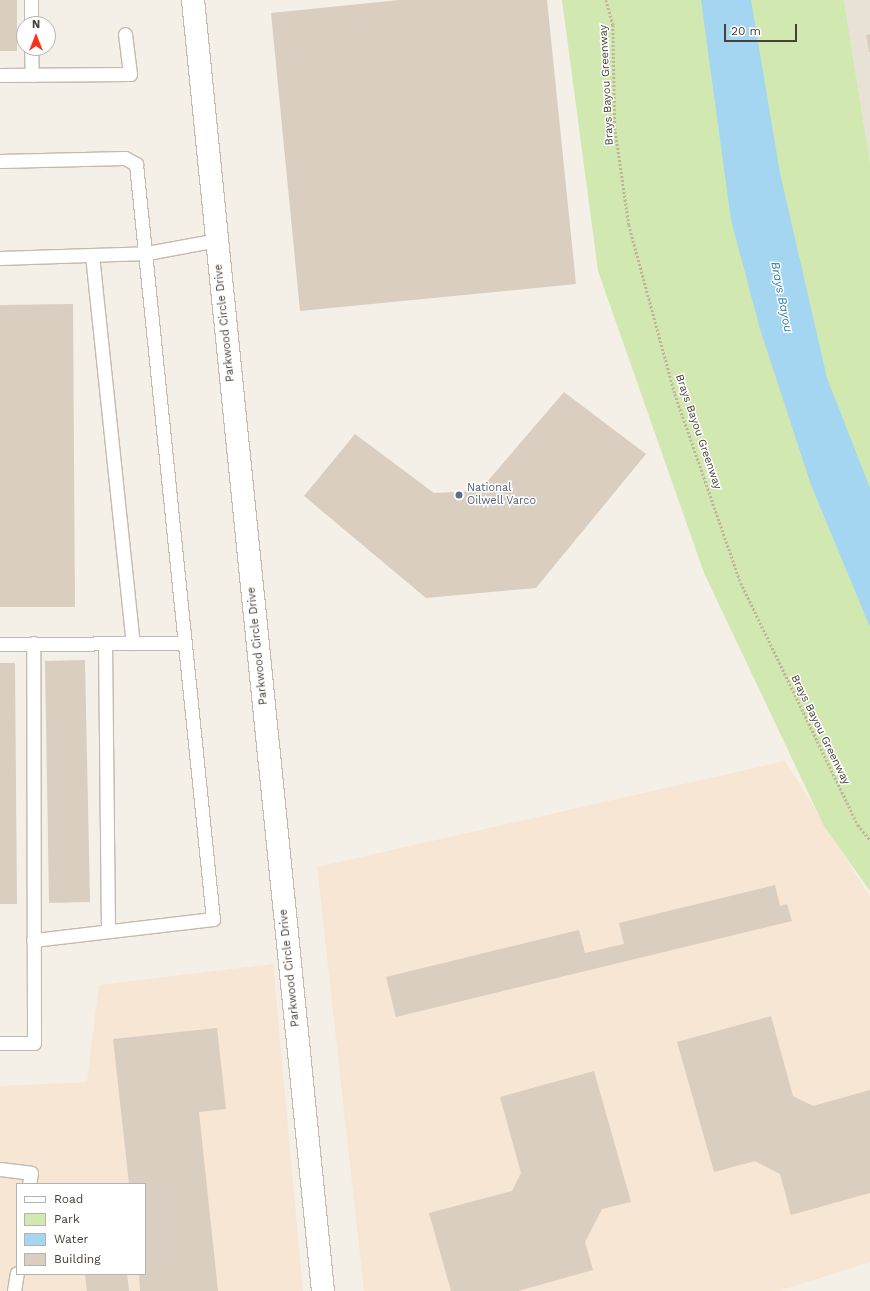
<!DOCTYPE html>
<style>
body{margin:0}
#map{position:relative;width:870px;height:1291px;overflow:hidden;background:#f4f0e8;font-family:"Work Sans",sans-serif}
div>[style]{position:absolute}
.residential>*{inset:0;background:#e8e2d6}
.commercial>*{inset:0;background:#f6e6d3}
.green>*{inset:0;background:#d2e8b1}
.water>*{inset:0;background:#a4d5f1}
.building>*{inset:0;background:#d9cec0}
.path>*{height:2.5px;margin-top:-1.25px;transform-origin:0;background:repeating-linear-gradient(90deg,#c2b29c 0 2px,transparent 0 4px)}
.roads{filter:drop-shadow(1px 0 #c3baad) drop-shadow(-1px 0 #c3baad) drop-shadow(0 1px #c3baad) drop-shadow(0 -1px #c3baad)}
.service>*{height:13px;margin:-6.5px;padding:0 6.5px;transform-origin:6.5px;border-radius:6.5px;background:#fff}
.minor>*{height:22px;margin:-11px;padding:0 11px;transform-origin:11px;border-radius:11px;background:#fff}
.dots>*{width:11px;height:11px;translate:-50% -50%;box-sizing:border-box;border:2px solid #fff;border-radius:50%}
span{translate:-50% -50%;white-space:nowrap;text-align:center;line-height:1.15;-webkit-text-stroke:3px #fff;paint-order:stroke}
.street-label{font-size:11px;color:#484037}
.service-label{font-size:11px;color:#4e5e75}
.left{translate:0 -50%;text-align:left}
.water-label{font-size:12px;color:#2e7cad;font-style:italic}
.legend{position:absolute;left:16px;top:1183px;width:130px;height:92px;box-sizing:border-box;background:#fff;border:1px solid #b6b3af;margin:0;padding:5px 7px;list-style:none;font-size:12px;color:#484037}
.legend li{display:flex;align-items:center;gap:8px;height:20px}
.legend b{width:20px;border:1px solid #b6b3af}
.north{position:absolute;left:16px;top:16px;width:40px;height:40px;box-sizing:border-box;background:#fff;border:1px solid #b6b3af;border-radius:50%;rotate:0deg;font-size:11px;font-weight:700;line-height:16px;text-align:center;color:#484037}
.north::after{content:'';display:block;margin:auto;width:14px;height:18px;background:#fb3118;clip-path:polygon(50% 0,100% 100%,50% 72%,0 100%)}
.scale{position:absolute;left:724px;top:24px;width:73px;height:18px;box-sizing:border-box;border:2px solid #484037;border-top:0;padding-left:5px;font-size:12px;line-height:14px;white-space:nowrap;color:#484037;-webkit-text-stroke:3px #fff;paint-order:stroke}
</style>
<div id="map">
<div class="residential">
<div style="clip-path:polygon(844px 0,870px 0,870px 162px)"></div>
</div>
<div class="commercial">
<div style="clip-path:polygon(785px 761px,870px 897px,870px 1262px,779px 1291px,364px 1291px,317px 867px)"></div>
<div style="clip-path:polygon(evenodd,273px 964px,303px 1291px,0 1291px,0 1086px,87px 1082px,99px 985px,273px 964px,17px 1184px,145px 1184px,145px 1274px,17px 1274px,17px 1184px)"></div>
</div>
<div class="green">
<div style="clip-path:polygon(562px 0,844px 0,870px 162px,870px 891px,824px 826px,704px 573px,598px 271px)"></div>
</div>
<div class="water">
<div style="clip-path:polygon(701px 0,751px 0,780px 173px,827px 378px,870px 488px,870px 627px,811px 485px,760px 329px,731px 220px)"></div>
</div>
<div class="building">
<div style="clip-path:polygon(0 0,17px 0,17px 51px,0 51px)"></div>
<div style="clip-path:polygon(399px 0,547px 0,576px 284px,300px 311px,271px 13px)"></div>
<div style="clip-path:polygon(870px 34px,870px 52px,869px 52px,866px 35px)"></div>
<div style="clip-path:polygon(73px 304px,75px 607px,0 607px,0 305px)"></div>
<div style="clip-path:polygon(564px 392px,646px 454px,536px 588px,426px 598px,304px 496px,355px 434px,434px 493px,479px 491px)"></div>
<div style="clip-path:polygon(85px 660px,90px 902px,49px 903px,45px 661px)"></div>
<div style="clip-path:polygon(0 663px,15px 663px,17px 904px,0 904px)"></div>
<div style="clip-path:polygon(775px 885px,780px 906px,787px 904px,792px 921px,396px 1017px,386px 977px,579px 930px,585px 953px,624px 944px,619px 923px)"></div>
<div style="clip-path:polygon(771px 1016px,793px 1096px,813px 1106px,870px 1090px,870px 1193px,791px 1215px,780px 1174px,755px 1161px,714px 1172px,677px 1042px)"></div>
<div style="clip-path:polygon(217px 1028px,226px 1109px,199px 1112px,218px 1291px,140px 1291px,139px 1274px,145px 1274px,145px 1184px,129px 1184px,113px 1039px)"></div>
<div style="clip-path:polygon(594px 1071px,631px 1202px,602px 1209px,585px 1242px,593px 1270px,518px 1291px,451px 1291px,429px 1213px,512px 1191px,521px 1173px,500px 1097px)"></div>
<div style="clip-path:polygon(85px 1274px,127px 1274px,129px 1291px,87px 1291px)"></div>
</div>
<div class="path">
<div style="left:606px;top:0;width:26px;rotate:74deg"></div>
<div style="left:613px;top:25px;width:103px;rotate:88.9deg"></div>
<div style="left:615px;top:128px;width:98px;rotate:81.8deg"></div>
<div style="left:629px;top:225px;width:175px;rotate:74.8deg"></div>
<div style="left:675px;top:394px;width:200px;rotate:70.8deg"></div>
<div style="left:741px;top:583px;width:269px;rotate:64.2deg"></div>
<div style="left:858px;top:825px;width:19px;rotate:51deg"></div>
</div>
<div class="roads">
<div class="service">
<div style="left:31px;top:0;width:24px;rotate:90deg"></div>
<div style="left:31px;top:48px;width:27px;rotate:88deg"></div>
<div style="left:0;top:75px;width:130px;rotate:-0.4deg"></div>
<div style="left:130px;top:74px;width:40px;rotate:-97.1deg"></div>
<div style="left:0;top:161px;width:125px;rotate:-1.4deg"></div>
<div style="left:125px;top:158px;width:13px;rotate:29deg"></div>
<div style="left:136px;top:164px;width:759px;rotate:84.18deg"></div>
<div style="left:213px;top:919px;width:181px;rotate:173.3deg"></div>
<div style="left:92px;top:255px;width:390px;rotate:84deg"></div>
<div style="left:0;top:258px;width:147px;rotate:-1.9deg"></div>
<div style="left:147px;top:253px;width:71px;rotate:-10.5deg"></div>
<div style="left:105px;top:643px;width:288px;rotate:89.4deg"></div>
<div style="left:0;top:644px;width:185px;rotate:-0.3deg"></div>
<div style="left:0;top:1043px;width:34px"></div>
<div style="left:34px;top:1043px;width:400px;rotate:-90.1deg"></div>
<div style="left:0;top:1169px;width:31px;rotate:7deg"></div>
<div style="left:31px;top:1173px;width:11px;rotate:100deg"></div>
<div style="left:14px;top:1291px;width:18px;rotate:-81deg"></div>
</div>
<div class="minor">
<div style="left:193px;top:0;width:1298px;rotate:84.25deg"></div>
</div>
</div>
<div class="dots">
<div style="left:459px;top:495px;background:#5c6f8a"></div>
</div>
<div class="street-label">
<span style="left:607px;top:85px;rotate:-93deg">Brays Bayou Greenway</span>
<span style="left:225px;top:323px;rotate:-96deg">Parkwood Circle Drive</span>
<span style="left:698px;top:432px;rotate:71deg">Brays Bayou Greenway</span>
<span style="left:258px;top:646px;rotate:-96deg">Parkwood Circle Drive</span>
<span style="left:820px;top:730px;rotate:64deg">Brays Bayou Greenway</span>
<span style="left:290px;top:968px;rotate:-96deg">Parkwood Circle Drive</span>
</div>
<div class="service-label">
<span class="left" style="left:467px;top:495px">National<br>Oilwell Varco</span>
</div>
<div class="water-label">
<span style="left:781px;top:297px;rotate:79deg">Brays Bayou</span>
</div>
<ul class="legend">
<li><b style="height:5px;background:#fff"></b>Road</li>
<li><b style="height:11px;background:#d2e8b1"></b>Park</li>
<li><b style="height:11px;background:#a4d5f1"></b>Water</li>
<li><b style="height:11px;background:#d9cec0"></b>Building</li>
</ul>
<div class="north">N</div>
<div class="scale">20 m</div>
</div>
